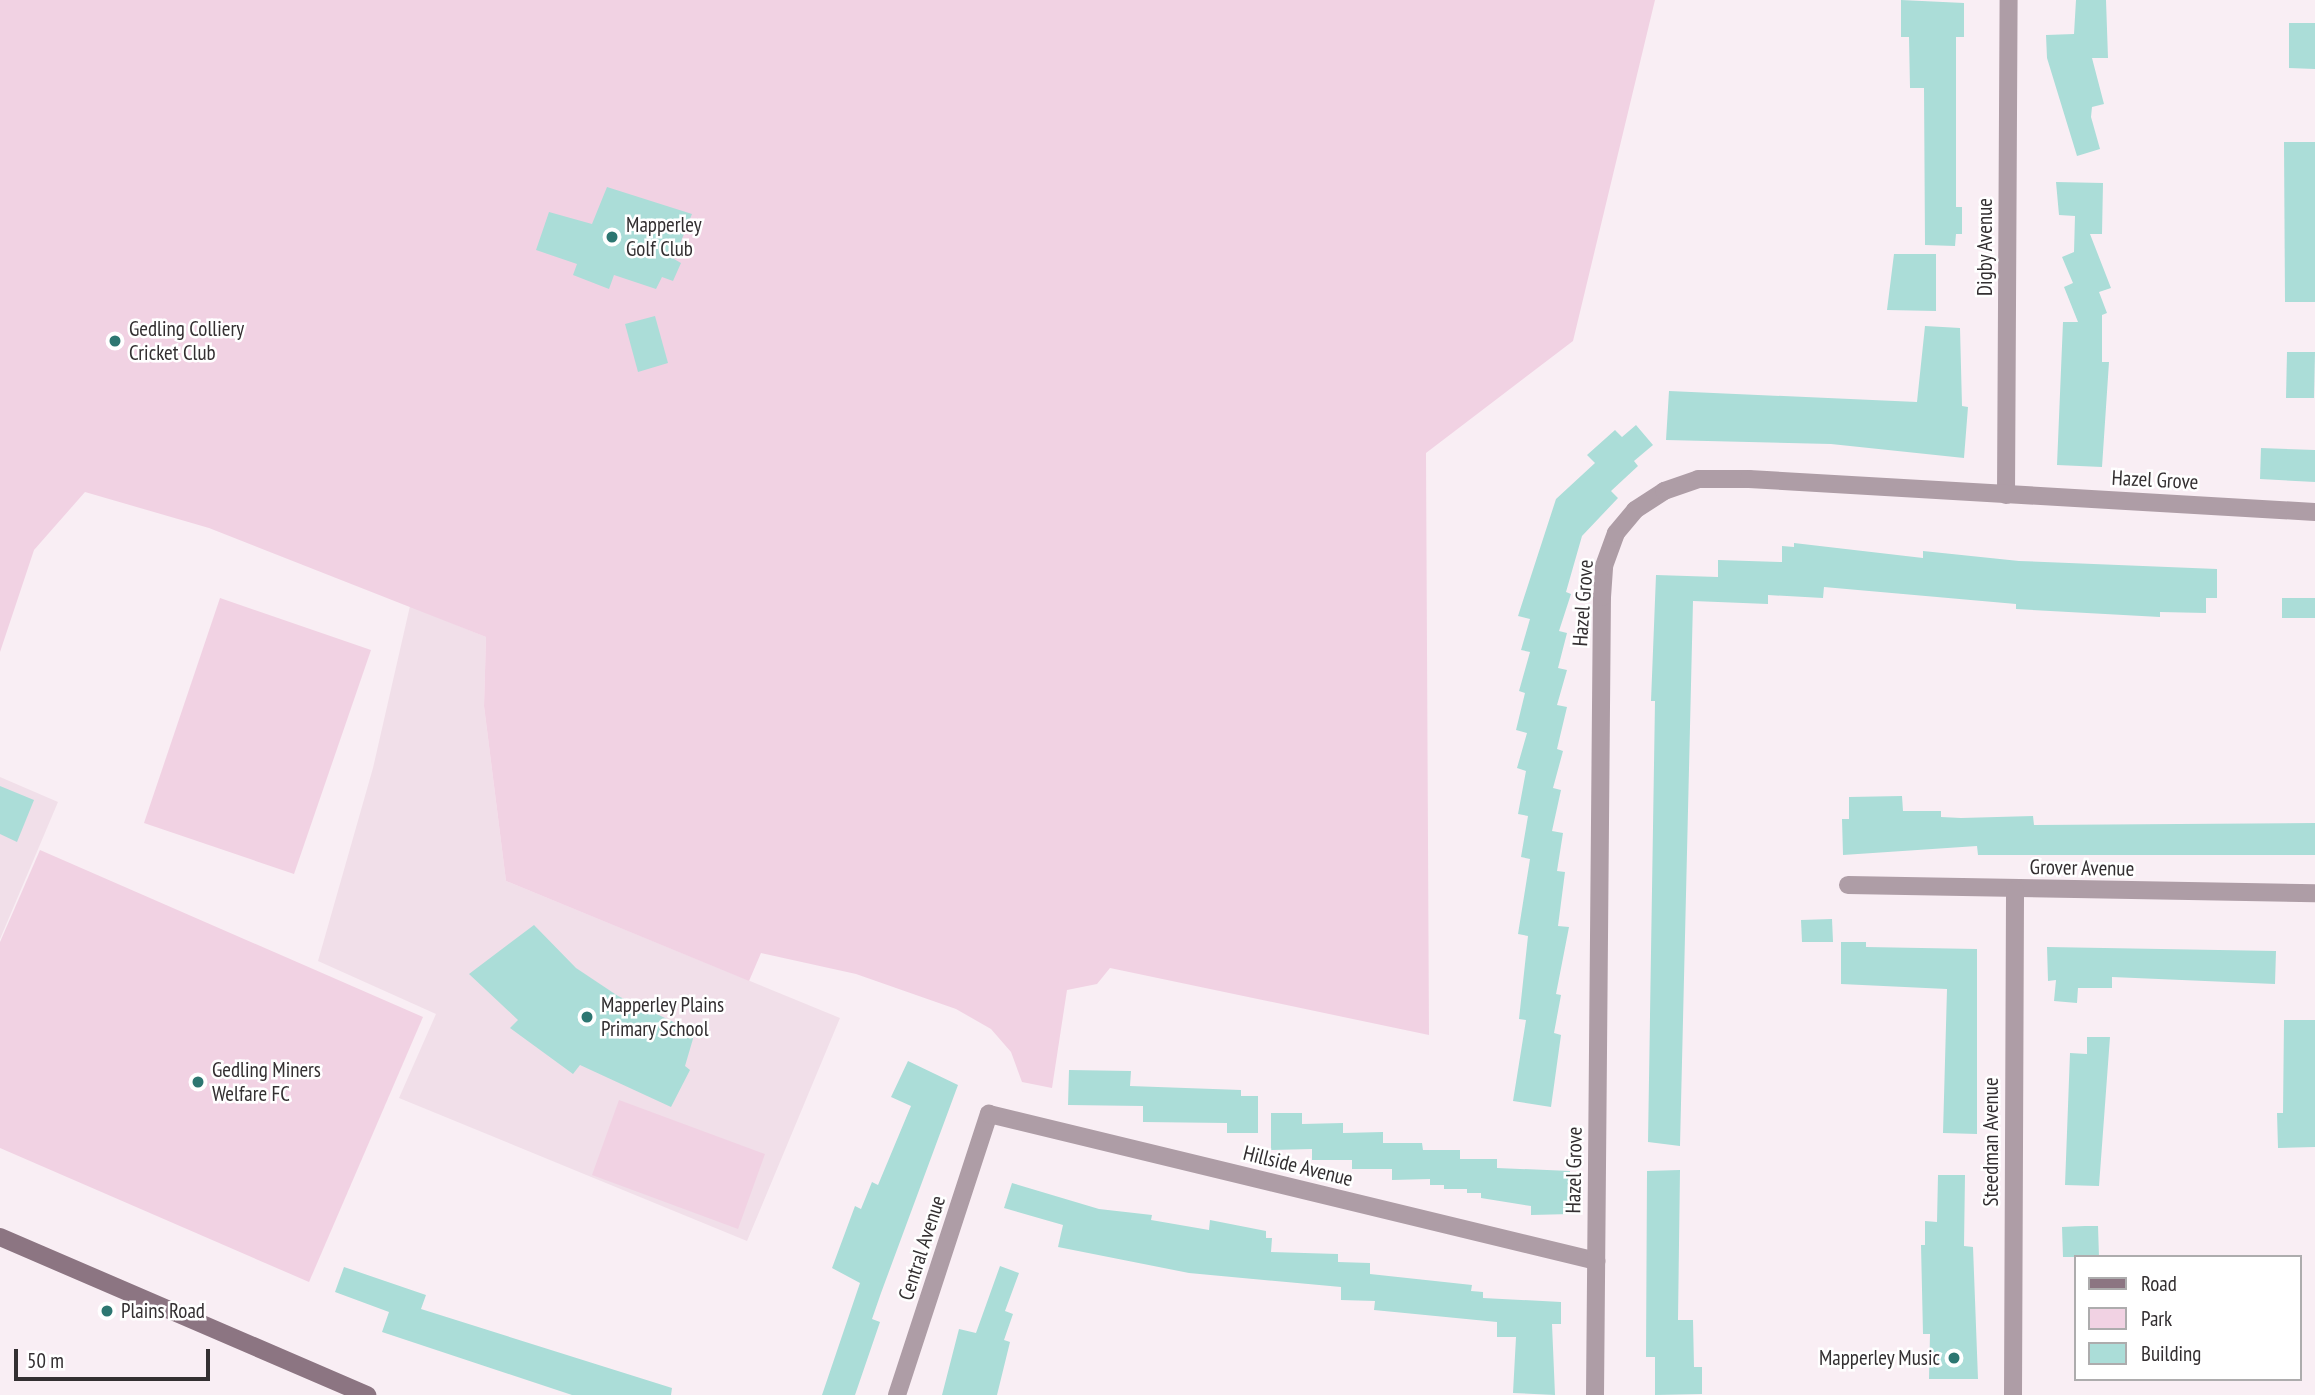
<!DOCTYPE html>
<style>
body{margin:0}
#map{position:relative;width:2315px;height:1395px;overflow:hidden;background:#f9eef4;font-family:"PT Sans Narrow",sans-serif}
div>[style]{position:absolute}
.built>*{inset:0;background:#f1dfe9}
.green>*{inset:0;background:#f1d2e3}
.building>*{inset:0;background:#abddd8}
.street>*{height:18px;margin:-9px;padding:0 9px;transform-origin:9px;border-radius:9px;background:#ae9da6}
.secondary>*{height:18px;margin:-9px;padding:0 9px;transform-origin:9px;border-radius:9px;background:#8c7582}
.dots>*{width:19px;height:19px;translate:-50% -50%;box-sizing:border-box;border:4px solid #fff;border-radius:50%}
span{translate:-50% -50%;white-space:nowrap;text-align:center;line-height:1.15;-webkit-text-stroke:5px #fff;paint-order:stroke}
.poi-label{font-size:21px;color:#332f31}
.left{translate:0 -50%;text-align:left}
.right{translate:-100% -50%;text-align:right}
.street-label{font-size:21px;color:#332f31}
.legend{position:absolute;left:2074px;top:1255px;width:228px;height:126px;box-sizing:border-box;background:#fff;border:2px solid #adacad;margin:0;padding:9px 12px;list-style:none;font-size:21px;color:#332f31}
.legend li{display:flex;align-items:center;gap:14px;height:35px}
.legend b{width:35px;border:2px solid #adacad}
.scale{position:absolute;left:14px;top:1349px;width:196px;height:32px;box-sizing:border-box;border:4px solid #332f31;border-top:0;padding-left:9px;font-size:21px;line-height:24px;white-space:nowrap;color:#332f31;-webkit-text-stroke:5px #fff;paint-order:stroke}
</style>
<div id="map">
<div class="built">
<div style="clip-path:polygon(410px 606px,486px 637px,484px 706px,506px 881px,840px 1018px,747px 1241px,399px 1098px,436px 1014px,318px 961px,373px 768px)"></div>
<div style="clip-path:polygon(0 777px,58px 802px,0 939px)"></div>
</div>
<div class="green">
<div style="clip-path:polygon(0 0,1655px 0,1573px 341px,1426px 453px,1429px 1035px,1110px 968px,1097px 984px,1067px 990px,1052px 1088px,1022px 1082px,1011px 1052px,991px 1029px,956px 1009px,856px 974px,761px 953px,749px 981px,506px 881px,484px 706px,486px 637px,209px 528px,85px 492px,34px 550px,0 652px)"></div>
<div style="clip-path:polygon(220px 598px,371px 650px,294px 874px,144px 823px)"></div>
<div style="clip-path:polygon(40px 850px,423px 1017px,309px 1282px,0 1148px,0 942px)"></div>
<div style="clip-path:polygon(619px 1100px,765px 1154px,738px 1229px,592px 1175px)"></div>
</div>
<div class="building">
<div style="clip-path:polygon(1901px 0,1964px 3px,1964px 37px,1956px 37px,1956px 207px,1962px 207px,1962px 234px,1956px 234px,1955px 246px,1925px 245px,1924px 88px,1910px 88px,1909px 37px,1901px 37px)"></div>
<div style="clip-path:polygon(2076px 0,2106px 0,2108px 58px,2092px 58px,2104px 104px,2092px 107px,2091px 117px,2100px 149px,2077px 156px,2047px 58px,2046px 35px,2074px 34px)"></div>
<div style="clip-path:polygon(2289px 23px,2315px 23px,2315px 69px,2289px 68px)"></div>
<div style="clip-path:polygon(2284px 142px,2315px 142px,2315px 302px,2285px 302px)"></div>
<div style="clip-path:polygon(2056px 182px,2103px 183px,2102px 234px,2090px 234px,2111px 288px,2099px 292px,2107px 313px,2102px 315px,2102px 362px,2109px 362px,2102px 467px,2057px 465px,2063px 322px,2078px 322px,2064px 287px,2073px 283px,2062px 257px,2074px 252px,2075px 216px,2059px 215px)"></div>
<div style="clip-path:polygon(607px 187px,692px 214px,674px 259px,681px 263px,673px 281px,662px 277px,656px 289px,614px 275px,609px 289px,573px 275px,577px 264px,536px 250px,549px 212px,592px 224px)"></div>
<div style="clip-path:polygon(1894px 254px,1936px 254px,1936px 311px,1887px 310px)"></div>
<div style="clip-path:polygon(655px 316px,668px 363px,638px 372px,625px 324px)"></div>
<div style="clip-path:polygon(1925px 326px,1960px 328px,1962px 406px,1968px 407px,1964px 458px,1831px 444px,1666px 440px,1669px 391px,1917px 402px)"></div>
<div style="clip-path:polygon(2287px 352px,2315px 352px,2314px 398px,2286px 398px)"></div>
<div style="clip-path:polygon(1636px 425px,1653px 445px,1634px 461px,1638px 466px,1611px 491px,1618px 498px,1582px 536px,1566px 592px,1571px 594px,1559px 631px,1567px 633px,1558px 668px,1567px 670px,1557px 705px,1567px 707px,1557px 749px,1563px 751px,1553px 788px,1561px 790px,1552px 831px,1563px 833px,1557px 871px,1565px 872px,1558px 926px,1569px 927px,1556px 994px,1561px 995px,1554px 1033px,1561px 1035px,1551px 1107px,1513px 1101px,1526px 1020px,1519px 1019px,1528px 936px,1518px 934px,1530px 859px,1521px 857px,1528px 816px,1518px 814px,1526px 771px,1517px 768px,1527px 733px,1516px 730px,1525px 693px,1519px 691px,1530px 652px,1521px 650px,1530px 619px,1518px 616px,1556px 499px,1595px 463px,1587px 455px,1615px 430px,1622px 437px)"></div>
<div style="clip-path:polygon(2261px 448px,2315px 450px,2315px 482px,2260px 479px)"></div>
<div style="clip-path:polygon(1794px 543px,1923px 558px,1923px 551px,2019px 561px,2217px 569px,2217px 598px,2206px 598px,2206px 613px,2160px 612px,2160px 617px,2016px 609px,2016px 604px,1824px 587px,1823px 598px,1768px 595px,1768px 604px,1693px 601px,1680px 1146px,1648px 1142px,1655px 701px,1651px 701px,1656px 575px,1718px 577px,1718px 560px,1782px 562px,1782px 546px,1794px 547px)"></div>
<div style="clip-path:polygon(2282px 598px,2315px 598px,2315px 618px,2282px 618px)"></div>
<div style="clip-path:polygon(0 786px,34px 800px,17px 842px,0 834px)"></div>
<div style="clip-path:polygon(1902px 796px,1903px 811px,1941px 811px,1941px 817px,1961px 818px,2033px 816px,2034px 825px,2315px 823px,2315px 855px,1978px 855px,1977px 846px,1843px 855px,1842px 819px,1849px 819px,1849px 797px)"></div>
<div style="clip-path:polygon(1832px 919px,1833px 942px,1802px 942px,1801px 920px)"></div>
<div style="clip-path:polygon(534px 925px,576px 968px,618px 996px,695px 1032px,685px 1066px,690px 1070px,671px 1107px,580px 1065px,573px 1074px,510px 1028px,518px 1020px,469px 974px)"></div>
<div style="clip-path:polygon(1841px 942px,1866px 942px,1866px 947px,1977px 949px,1977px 1134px,1943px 1133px,1947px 989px,1841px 984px)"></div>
<div style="clip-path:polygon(2047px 947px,2276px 951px,2275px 984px,2112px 977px,2112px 988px,2078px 988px,2077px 1003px,2054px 1001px,2056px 980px,2048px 981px)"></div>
<div style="clip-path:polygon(2284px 1020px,2315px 1020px,2315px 1147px,2278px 1148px,2277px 1113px,2283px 1113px)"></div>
<div style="clip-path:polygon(2087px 1037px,2110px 1037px,2099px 1186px,2065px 1185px,2070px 1053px,2087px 1054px)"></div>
<div style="clip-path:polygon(908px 1061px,958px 1085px,881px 1293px,872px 1319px,880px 1322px,855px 1395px,822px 1395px,860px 1283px,832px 1268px,855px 1206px,861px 1209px,872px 1182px,878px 1185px,911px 1106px,891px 1097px)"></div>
<div style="clip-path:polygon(1069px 1070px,1131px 1071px,1130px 1086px,1241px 1090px,1241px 1096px,1258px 1096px,1258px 1133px,1227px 1133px,1227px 1123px,1143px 1122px,1143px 1106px,1068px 1105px)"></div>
<div style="clip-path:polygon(1271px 1113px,1302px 1113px,1302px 1124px,1343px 1123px,1343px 1133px,1383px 1132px,1383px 1143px,1422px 1143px,1423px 1150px,1460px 1150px,1460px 1159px,1497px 1159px,1497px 1168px,1570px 1171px,1571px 1214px,1531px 1215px,1531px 1206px,1481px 1198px,1481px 1193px,1467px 1193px,1467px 1189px,1444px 1189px,1444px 1185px,1430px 1185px,1430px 1179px,1392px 1180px,1392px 1169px,1352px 1169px,1352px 1160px,1312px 1160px,1312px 1149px,1271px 1150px)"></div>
<div style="clip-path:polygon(1680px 1170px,1678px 1320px,1693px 1320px,1694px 1367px,1702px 1367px,1702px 1394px,1655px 1395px,1655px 1357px,1646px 1357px,1647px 1171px)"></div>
<div style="clip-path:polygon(1938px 1175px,1965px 1175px,1964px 1246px,1973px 1247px,1978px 1379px,1929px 1379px,1930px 1334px,1923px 1334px,1921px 1245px,1925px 1245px,1925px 1221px,1937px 1222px)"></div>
<div style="clip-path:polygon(1012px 1183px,1099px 1209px,1152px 1215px,1151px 1220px,1209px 1230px,1210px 1220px,1266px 1231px,1266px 1238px,1272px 1238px,1271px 1252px,1338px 1254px,1338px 1262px,1370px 1263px,1370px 1274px,1472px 1285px,1471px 1291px,1483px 1292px,1483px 1298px,1561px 1302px,1561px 1324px,1552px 1324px,1555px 1395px,1513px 1393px,1516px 1337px,1497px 1337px,1497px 1322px,1374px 1310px,1375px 1301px,1341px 1300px,1341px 1287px,1189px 1273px,1058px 1247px,1063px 1225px,1004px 1208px)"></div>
<div style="clip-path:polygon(2085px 1226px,2098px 1226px,2099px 1257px,2063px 1257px,2062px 1227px)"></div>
<div style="clip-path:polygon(1000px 1266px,1019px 1273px,1005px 1311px,1013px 1314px,1004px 1340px,1010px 1342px,997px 1395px,942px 1395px,959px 1329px,976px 1333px)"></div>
<div style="clip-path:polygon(344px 1267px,426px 1295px,421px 1309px,672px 1388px,671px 1395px,572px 1395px,382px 1332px,389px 1312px,335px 1292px)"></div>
</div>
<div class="street">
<div style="left:2006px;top:495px;width:495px;rotate:-89.7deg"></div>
<div style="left:1848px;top:885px;width:467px;rotate:1deg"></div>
<div style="left:897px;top:1395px;width:296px;rotate:-71.9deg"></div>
<div style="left:989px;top:1114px;width:625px;rotate:13.61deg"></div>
<div style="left:1595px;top:1395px;width:798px;rotate:-89.5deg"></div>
<div style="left:1602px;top:597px;width:31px;rotate:-86deg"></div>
<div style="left:1604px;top:566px;width:35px;rotate:-70deg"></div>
<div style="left:1616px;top:533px;width:30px;rotate:-50deg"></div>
<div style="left:1635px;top:510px;width:35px;rotate:-33deg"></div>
<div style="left:1664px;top:491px;width:36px;rotate:-19deg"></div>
<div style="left:1698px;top:479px;width:51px"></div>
<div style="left:1749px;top:479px;width:567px;rotate:3.34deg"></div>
<div style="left:2013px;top:1395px;width:505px;rotate:-89.77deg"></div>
</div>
<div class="secondary">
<div style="left:0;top:1237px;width:400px;rotate:23.3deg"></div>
</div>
<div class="dots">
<div style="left:612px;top:237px;background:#2d7671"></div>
<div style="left:115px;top:341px;background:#2d7671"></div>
<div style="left:587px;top:1017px;background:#2d7671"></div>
<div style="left:198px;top:1082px;background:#2d7671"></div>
<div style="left:107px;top:1311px;background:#2d7671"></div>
<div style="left:1954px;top:1358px;background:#2d7671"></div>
</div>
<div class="poi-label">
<span class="left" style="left:626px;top:237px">Mapperley<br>Golf Club</span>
<span class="left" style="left:129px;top:341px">Gedling Colliery<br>Cricket Club</span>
<span class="left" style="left:601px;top:1017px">Mapperley Plains<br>Primary School</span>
<span class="left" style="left:212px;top:1082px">Gedling Miners<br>Welfare FC</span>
<span class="left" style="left:121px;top:1311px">Plains Road</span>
<span class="right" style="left:1940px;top:1358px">Mapperley Music</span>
</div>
<div class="street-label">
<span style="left:1985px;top:247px;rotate:-90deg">Digby Avenue</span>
<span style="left:2155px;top:480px;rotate:3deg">Hazel Grove</span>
<span style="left:1583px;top:603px;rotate:-86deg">Hazel Grove</span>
<span style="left:2082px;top:868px;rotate:1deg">Grover Avenue</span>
<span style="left:1991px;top:1142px;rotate:-90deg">Steedman Avenue</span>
<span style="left:1298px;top:1166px;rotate:14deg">Hillside Avenue</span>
<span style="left:1574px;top:1170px;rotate:-89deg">Hazel Grove</span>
<span style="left:922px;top:1248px;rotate:-72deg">Central Avenue</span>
</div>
<ul class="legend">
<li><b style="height:9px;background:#8c7582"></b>Road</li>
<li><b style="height:19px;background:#f1d2e3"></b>Park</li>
<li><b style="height:19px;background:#abddd8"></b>Building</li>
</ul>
<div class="scale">50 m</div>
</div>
